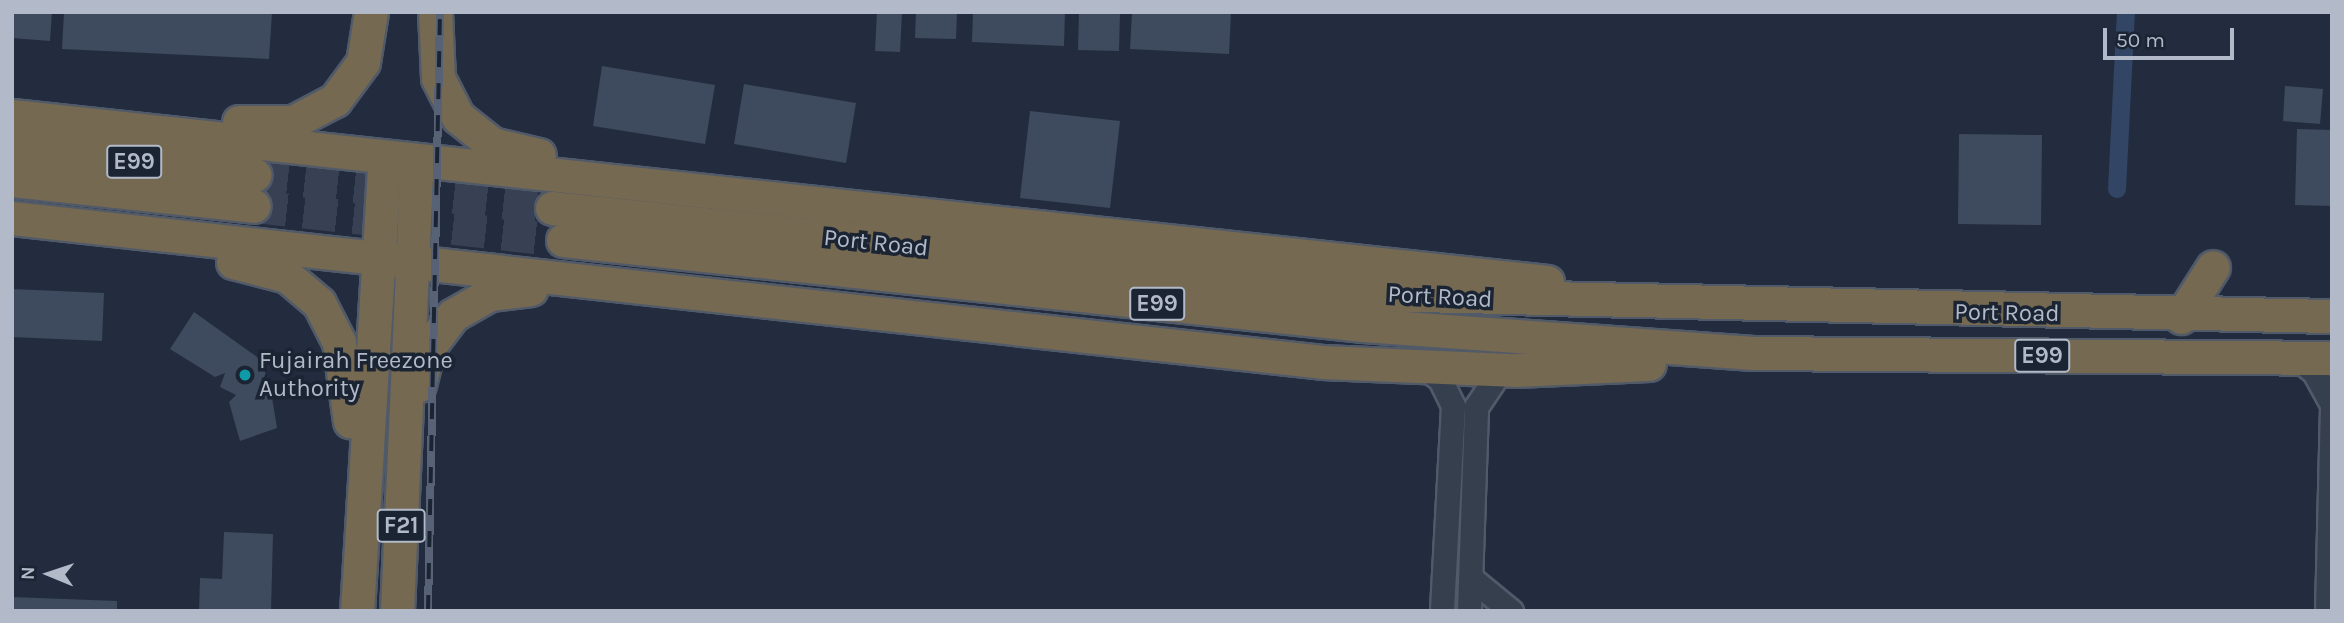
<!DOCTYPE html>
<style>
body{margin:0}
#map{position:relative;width:2344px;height:623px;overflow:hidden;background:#222c3e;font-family:Karla,sans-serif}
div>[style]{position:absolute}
.canal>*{height:18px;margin:-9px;padding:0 9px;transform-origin:9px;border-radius:9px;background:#324565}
.building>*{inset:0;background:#3e4a5e}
.highway-tunnel>*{height:33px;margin-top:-16.5px;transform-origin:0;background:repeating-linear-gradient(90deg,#384153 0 33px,transparent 0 50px)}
.roads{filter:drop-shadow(2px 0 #515a69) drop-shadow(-2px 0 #515a69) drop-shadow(0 2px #515a69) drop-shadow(0 -2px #515a69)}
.minor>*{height:23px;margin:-11.5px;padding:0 11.5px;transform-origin:11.5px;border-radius:11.5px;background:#363f4e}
.highway>*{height:33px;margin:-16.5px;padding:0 16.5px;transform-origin:16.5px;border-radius:16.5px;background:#756952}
.rail>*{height:8px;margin-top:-4px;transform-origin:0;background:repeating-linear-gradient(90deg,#1b2433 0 16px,#586276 0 32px);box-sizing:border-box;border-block:2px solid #586276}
.dots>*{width:19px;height:19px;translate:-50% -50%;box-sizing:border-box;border:4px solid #1b2433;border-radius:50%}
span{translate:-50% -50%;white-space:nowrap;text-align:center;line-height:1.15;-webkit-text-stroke:7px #1b2433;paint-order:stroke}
.shield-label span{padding:2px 5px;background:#1b2433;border:2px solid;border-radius:5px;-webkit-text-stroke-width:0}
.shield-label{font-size:23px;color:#b2bac9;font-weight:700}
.street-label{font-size:24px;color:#b2bac9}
.poi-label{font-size:24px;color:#b2bac9}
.left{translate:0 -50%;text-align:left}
.frame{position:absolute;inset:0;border:14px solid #b2bac9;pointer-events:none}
.north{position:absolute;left:14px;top:539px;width:70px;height:70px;-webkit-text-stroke:5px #1b2433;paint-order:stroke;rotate:272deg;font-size:19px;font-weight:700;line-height:28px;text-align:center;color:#b2bac9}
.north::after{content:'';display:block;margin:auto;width:24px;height:32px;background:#b2bac9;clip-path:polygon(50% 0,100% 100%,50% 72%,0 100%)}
.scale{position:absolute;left:2103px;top:28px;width:131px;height:32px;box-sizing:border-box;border:4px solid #b2bac9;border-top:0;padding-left:9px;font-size:21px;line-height:24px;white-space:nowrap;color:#b2bac9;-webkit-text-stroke:5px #1b2433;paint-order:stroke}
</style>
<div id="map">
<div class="canal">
<div style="left:2117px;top:189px;width:177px;rotate:-87.1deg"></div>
</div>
<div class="building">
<div style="clip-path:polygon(12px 12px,52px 12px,50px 41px,12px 38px)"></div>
<div style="clip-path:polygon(64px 12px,272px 12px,269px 59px,62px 49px)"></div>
<div style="clip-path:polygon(877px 12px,902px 12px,900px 52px,875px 51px)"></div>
<div style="clip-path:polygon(916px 12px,957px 12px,956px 39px,915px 38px)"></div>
<div style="clip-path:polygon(973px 12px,1065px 12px,1064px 46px,972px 42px)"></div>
<div style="clip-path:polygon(1079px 12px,1120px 12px,1119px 51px,1078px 50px)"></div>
<div style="clip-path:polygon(1132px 12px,1231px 12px,1229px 54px,1130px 49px)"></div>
<div style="clip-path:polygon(602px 66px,715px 85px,705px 144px,593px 126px)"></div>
<div style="clip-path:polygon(744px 84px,856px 103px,846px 163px,734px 144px)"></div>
<div style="clip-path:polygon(2285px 86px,2323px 89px,2320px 124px,2283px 121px)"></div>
<div style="clip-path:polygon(1030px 111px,1120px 121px,1110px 208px,1020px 198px)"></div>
<div style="clip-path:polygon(2297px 129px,2332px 130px,2332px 206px,2295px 205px)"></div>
<div style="clip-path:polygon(1959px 134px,2042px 135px,2041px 225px,1958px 224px)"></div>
<div style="clip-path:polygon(12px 289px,104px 293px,102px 341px,12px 337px)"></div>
<div style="clip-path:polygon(194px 312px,257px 357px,269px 379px,277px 428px,240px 441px,229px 402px,236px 395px,220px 387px,225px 373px,215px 377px,170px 349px)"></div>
<div style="clip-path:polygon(224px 532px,273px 534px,271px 611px,199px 611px,200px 578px,222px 579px)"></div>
<div style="clip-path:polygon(12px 597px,117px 601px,117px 611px,12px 611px)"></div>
</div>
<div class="highway-tunnel">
<div style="left:255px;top:175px;width:299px;rotate:6.3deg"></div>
<div style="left:254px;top:206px;width:311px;rotate:6.3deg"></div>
</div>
<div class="roads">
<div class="minor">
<div style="left:2295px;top:357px;width:24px;rotate:38deg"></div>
<div style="left:2314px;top:372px;width:38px;rotate:61deg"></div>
<div style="left:1424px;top:367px;width:20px;rotate:37deg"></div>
<div style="left:1440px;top:379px;width:30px;rotate:64deg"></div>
<div style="left:1453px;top:406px;width:205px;rotate:93.1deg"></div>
<div style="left:1471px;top:578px;width:52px;rotate:39.5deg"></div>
<div style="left:1469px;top:611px;width:204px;rotate:-88deg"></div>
<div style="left:1476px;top:407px;width:45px;rotate:-56deg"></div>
<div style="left:2327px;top:611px;width:202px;rotate:-88.6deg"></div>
</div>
<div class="highway">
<div style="left:435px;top:12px;width:66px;rotate:87.4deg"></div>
<div style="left:438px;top:78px;width:44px;rotate:62.9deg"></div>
<div style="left:458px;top:117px;width:43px;rotate:38.5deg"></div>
<div style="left:492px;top:144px;width:48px;rotate:13.2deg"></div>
<div style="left:12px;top:116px;width:1544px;rotate:6.17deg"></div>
<div style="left:239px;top:122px;width:54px"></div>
<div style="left:293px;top:122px;width:47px;rotate:-27.6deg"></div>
<div style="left:335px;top:100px;width:47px;rotate:-53.6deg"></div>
<div style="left:363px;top:62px;width:51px;rotate:-80.9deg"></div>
<div style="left:12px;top:148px;width:244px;rotate:6.3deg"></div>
<div style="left:12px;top:180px;width:243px;rotate:6.1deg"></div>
<div style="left:552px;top:208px;width:826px;rotate:5.97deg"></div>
<div style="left:1374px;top:294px;width:958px;rotate:1.32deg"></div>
<div style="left:12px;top:218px;width:1318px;rotate:6.27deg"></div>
<div style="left:1322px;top:362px;width:194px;rotate:2.4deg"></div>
<div style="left:1516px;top:370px;width:133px;rotate:-2.6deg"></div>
<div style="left:563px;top:240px;width:805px;rotate:6.06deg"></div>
<div style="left:1363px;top:325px;width:391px;rotate:4.1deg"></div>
<div style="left:1753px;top:353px;width:579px;rotate:0.49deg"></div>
<div style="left:233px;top:262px;width:56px;rotate:14.5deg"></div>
<div style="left:287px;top:276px;width:42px;rotate:40.2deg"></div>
<div style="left:319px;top:303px;width:44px;rotate:62.9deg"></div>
<div style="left:339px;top:342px;width:80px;rotate:82.1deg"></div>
<div style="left:2181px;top:317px;width:59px;rotate:-57.4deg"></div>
<div style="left:419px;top:385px;width:38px;rotate:-76deg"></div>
<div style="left:428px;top:348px;width:41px;rotate:-52.9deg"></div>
<div style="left:453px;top:315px;width:43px;rotate:-29.6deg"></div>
<div style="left:490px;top:294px;width:41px;rotate:-7deg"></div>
<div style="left:357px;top:611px;width:454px;rotate:-86.5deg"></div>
<div style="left:397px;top:611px;width:450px;rotate:-87.5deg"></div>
</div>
</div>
<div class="rail">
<div style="left:428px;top:611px;width:599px;rotate:-88.85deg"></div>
</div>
<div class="dots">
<div style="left:245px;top:375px;background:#0f9aa8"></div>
</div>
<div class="shield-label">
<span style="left:134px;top:162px">E99</span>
<span style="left:1157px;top:304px">E99</span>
<span style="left:2042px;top:356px">E99</span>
<span style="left:401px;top:526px">F21</span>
</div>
<div class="street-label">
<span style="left:876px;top:243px;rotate:6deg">Port Road</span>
<span style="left:1440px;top:297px;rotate:3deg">Port Road</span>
<span style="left:2007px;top:313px;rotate:1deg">Port Road</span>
</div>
<div class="poi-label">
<span class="left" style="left:259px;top:375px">Fujairah Freezone<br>Authority</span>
</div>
<div class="frame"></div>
<div class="north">N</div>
<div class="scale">50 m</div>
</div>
